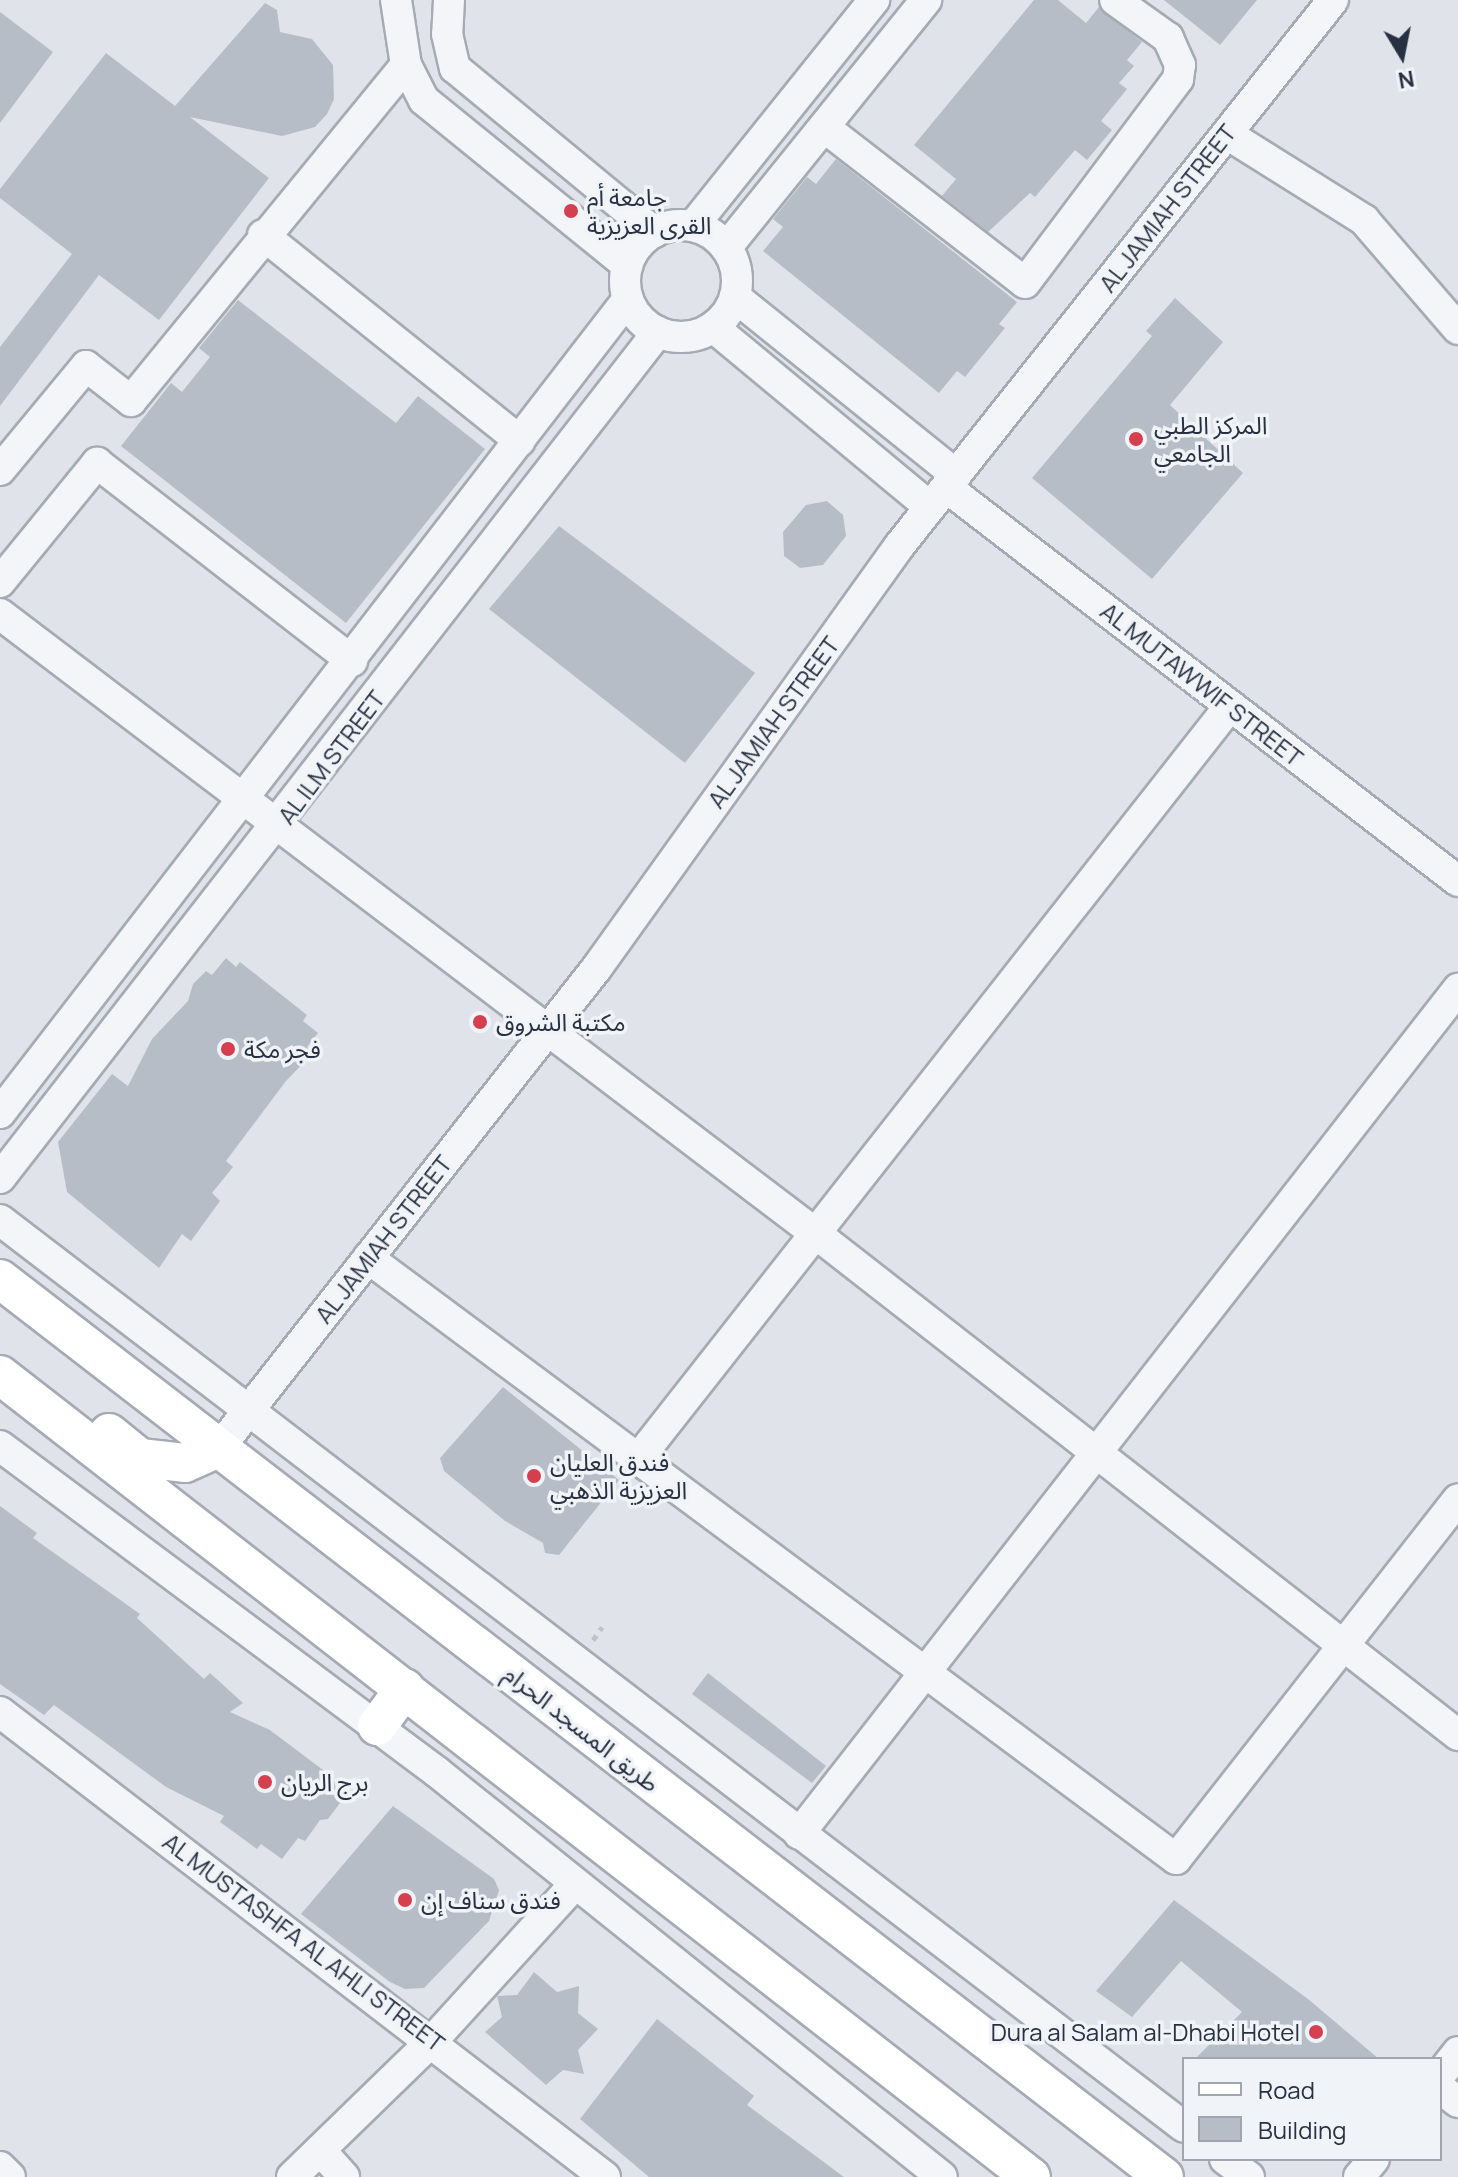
<!DOCTYPE html>
<meta charset="utf-8">
<style>
body{margin:0}
#map{position:relative;width:1458px;height:2177px;overflow:hidden;background:#e0e4ea;font-family:Manrope,"Noto Sans Arabic",sans-serif}
div>[style]{position:absolute}
.building>*{inset:0;background:#b7bdc7}
.path>*{height:5px;margin-top:-2.5px;transform-origin:0;background:repeating-linear-gradient(90deg,#bec2c9 0 6px,transparent 0 12px)}
.roads{filter:drop-shadow(2px 0 #a5abb4) drop-shadow(-2px 0 #a5abb4) drop-shadow(0 2px #a5abb4) drop-shadow(0 -2px #a5abb4)}
.minor>*{height:30px;margin:-15px;padding:0 15px;transform-origin:15px;border-radius:15px;background:#f3f5f8}
.minor>.ring{margin:-15px;padding:0;box-sizing:content-box;background:none;border:30px solid #f3f5f8;border-radius:50%}
.major>*{height:38px;margin:-19px;padding:0 19px;transform-origin:19px;border-radius:19px;background:#fff}
.dots>*{width:22px;height:22px;translate:-50% -50%;box-sizing:border-box;border:4px solid #f0f3f7;border-radius:50%}
span{translate:-50% -50%;white-space:nowrap;text-align:center;line-height:1.15;-webkit-text-stroke:7px #f0f3f7;paint-order:stroke}
.poi-label{font-size:24px;color:#283142}
.left{translate:0 -50%;text-align:left}
.right{translate:-100% -50%;text-align:right}
.street-label{font-size:24px;color:#283142}
.legend{position:absolute;left:1182px;top:2057px;width:260px;height:104px;box-sizing:border-box;background:#f0f3f7;border:2px solid #a0a5af;margin:0;padding:10px 14px;list-style:none;font-size:24px;color:#283142}
.legend li{display:flex;align-items:center;gap:16px;height:40px}
.legend b{width:40px;border:2px solid #a0a5af}
.north{position:absolute;left:1362px;top:16px;width:80px;height:80px;-webkit-text-stroke:6px #f0f3f7;paint-order:stroke;rotate:170deg;font-size:22px;font-weight:700;line-height:32px;text-align:center;color:#283142}
.north::after{content:'';display:block;margin:auto;width:28px;height:36px;background:#283142;clip-path:polygon(50% 0,100% 100%,50% 72%,0 100%)}
</style>
<div id="map">
<div class="building">
<div style="clip-path:polygon(1034px 0,1058px 0,1086px 23px,1099px 7px,1142px 42px,1127px 60px,1134px 66px,1119px 83px,1127px 89px,1101px 121px,1112px 130px,1087px 160px,1075px 150px,1035px 197px,1030px 193px,988px 232px,942px 196px,956px 179px,914px 145px)"></div>
<div style="clip-path:polygon(1164px 0,1257px 0,1220px 45px)"></div>
<div style="clip-path:polygon(265px 3px,277px 10px,280px 32px,312px 39px,333px 65px,334px 99px,327px 114px,315px 127px,282px 136px,190px 117px,269px 178px,159px 320px,99px 275px,0 406px,0 347px,72px 254px,0 198px,0 189px,106px 53px,175px 106px)"></div>
<div style="clip-path:polygon(0 12px,53px 52px,0 123px)"></div>
<div style="clip-path:polygon(836px 159px,1017px 302px,999px 324px,1005px 328px,965px 377px,957px 371px,939px 393px,763px 251px,783px 227px,773px 219px,807px 177px,816px 184px)"></div>
<div style="clip-path:polygon(1175px 298px,1223px 342px,1170px 405px,1243px 473px,1152px 579px,1032px 478px,1152px 336px,1146px 331px)"></div>
<div style="clip-path:polygon(238px 300px,396px 423px,418px 396px,485px 449px,346px 623px,121px 446px,171px 383px,182px 392px,210px 357px,199px 348px)"></div>
<div style="clip-path:polygon(827px 501px,843px 515px,846px 536px,823px 565px,800px 568px,784px 556px,783px 532px,806px 505px)"></div>
<div style="clip-path:polygon(559px 526px,755px 673px,685px 763px,489px 609px)"></div>
<div style="clip-path:polygon(226px 958px,236px 967px,240px 962px,307px 1015px,303px 1021px,318px 1033px,307px 1047px,313px 1053px,286px 1081px,226px 1161px,233px 1167px,212px 1193px,220px 1201px,191px 1241px,182px 1234px,159px 1268px,67px 1192px,58px 1142px,112px 1074px,128px 1086px,152px 1039px,188px 1001px,193px 984px,206px 971px,212px 975px)"></div>
<div style="clip-path:polygon(503px 1387px,619px 1480px,559px 1555px,545px 1553px,543px 1543px,505px 1521px,444px 1471px,440px 1458px)"></div>
<div style="clip-path:polygon(0 1506px,37px 1533px,33px 1538px,140px 1614px,137px 1618px,204px 1679px,210px 1673px,243px 1703px,230px 1712px,270px 1730px,331px 1776px,346px 1795px,328px 1819px,320px 1820px,305px 1841px,298px 1838px,282px 1859px,261px 1844px,257px 1849px,220px 1822px,224px 1816px,166px 1787px,54px 1705px,44px 1715px,0 1684px)"></div>
<div style="clip-path:polygon(708px 1673px,826px 1766px,812px 1783px,692px 1694px)"></div>
<div style="clip-path:polygon(393px 1806px,494px 1879px,499px 1890px,489px 1921px,424px 1988px,405px 1989px,390px 1982px,301px 1914px)"></div>
<div style="clip-path:polygon(1174px 1900px,1308px 1999px,1379px 2059px,1195px 2059px,1242px 2012px,1181px 1961px,1132px 2017px,1096px 1991px)"></div>
<div style="clip-path:polygon(534px 1972px,557px 1992px,579px 1986px,578px 2013px,598px 2029px,578px 2050px,584px 2074px,563px 2070px,546px 2085px,485px 2032px,502px 2017px,497px 1996px,517px 1995px)"></div>
<div style="clip-path:polygon(657px 2019px,754px 2096px,747px 2105px,844px 2177px,649px 2177px,580px 2119px)"></div>
</div>
<div class="path">
<div style="left:593px;top:1640px;width:16px;rotate:-55deg"></div>
</div>
<div class="roads">
<div class="minor">
<div style="left:396px;top:0;width:66px;rotate:81.3deg"></div>
<div style="left:406px;top:65px;width:39px;rotate:63deg"></div>
<div style="left:424px;top:100px;width:262px;rotate:39.1deg"></div>
<div style="left:449px;top:0;width:34px;rotate:93deg"></div>
<div style="left:447px;top:34px;width:35px;rotate:77deg"></div>
<div style="left:455px;top:68px;width:258px;rotate:39.5deg"></div>
<div style="left:824px;top:127px;width:254px;rotate:37.8deg"></div>
<div style="left:1025px;top:283px;width:255px;rotate:-53.1deg"></div>
<div style="left:1178px;top:79px;width:14px;rotate:-82deg"></div>
<div style="left:1180px;top:65px;width:30px;rotate:-114deg"></div>
<div style="left:1168px;top:38px;width:65px;rotate:-144.4deg"></div>
<div style="left:1227px;top:134px;width:162px;rotate:32.1deg"></div>
<div style="left:1364px;top:220px;width:144px;rotate:49.2deg"></div>
<div class="ring" style="left:625px;top:225px;width:82px;height:82px"></div>
<div style="left:693px;top:226px;width:290px;rotate:-51.3deg"></div>
<div style="left:263px;top:235px;width:329px;rotate:38.7deg"></div>
<div style="left:726px;top:248px;width:319px;rotate:-51.1deg"></div>
<div style="left:735px;top:297px;width:284px;rotate:38.8deg"></div>
<div style="left:713px;top:327px;width:282px;rotate:39.7deg"></div>
<div style="left:0;top:470px;width:135px;rotate:-50.4deg"></div>
<div style="left:86px;top:366px;width:57px;rotate:37.9deg"></div>
<div style="left:131px;top:401px;width:434px;rotate:-50.7deg"></div>
<div style="left:946px;top:487px;width:646px;rotate:37.58deg"></div>
<div style="left:0;top:582px;width:154px;rotate:-50.8deg"></div>
<div style="left:97px;top:463px;width:323px;rotate:37.8deg"></div>
<div style="left:0;top:614px;width:1023px;rotate:37.22deg"></div>
<div style="left:815px;top:1233px;width:816px;rotate:37.98deg"></div>
<div style="left:0;top:1113px;width:1028px;rotate:-52.35deg"></div>
<div style="left:0;top:1178px;width:1072px;rotate:-52.13deg"></div>
<div style="left:0;top:1220px;width:1491px;rotate:37.45deg"></div>
<div style="left:368px;top:1258px;width:1007px;rotate:36.64deg"></div>
<div style="left:1176px;top:1859px;width:457px;rotate:-51.9deg"></div>
<div style="left:0;top:1446px;width:545px;rotate:36.72deg"></div>
<div style="left:437px;top:1772px;width:647px;rotate:38.73deg"></div>
<div style="left:219px;top:1448px;width:610px;rotate:-51.8deg"></div>
<div style="left:596px;top:969px;width:522px;rotate:-54.36deg"></div>
<div style="left:900px;top:545px;width:696px;rotate:-51.53deg"></div>
<div style="left:638px;top:1459px;width:958px;rotate:-51.83deg"></div>
<div style="left:0;top:1712px;width:763px;rotate:37.55deg"></div>
<div style="left:799px;top:1834px;width:1072px;rotate:-52.05deg"></div>
<div style="left:1440px;top:2075px;width:29px;rotate:-52deg"></div>
<div style="left:1440px;top:2088px;width:23px;rotate:38deg"></div>
<div style="left:320px;top:2150px;width:36px;rotate:48deg"></div>
<div style="left:1225px;top:2159px;width:30px;rotate:37deg"></div>
<div style="left:0;top:2167px;width:14px;rotate:45deg"></div>
<div style="left:292px;top:2177px;width:197px;rotate:-44.2deg"></div>
<div style="left:433px;top:2040px;width:208px;rotate:-47.7deg"></div>
<div style="left:1359px;top:2177px;width:23px;rotate:-50deg"></div>
</div>
<div class="major">
<div style="left:0;top:1279px;width:1470px;rotate:37.65deg"></div>
<div style="left:0;top:1375px;width:1306px;rotate:37.88deg"></div>
<div style="left:109px;top:1433px;width:40px;rotate:39deg"></div>
<div style="left:140px;top:1458px;width:45px;rotate:6.3deg"></div>
<div style="left:185px;top:1463px;width:37px;rotate:-24deg"></div>
<div style="left:377px;top:1726px;width:47px;rotate:-53.6deg"></div>
</div>
</div>
<div class="dots">
<div style="left:571px;top:211px;background:#d54050"></div>
<div style="left:1136px;top:439px;background:#d54050"></div>
<div style="left:480px;top:1022px;background:#d54050"></div>
<div style="left:228px;top:1049px;background:#d54050"></div>
<div style="left:534px;top:1476px;background:#d54050"></div>
<div style="left:265px;top:1782px;background:#d54050"></div>
<div style="left:405px;top:1900px;background:#d54050"></div>
<div style="left:1316px;top:2032px;background:#d54050"></div>
</div>
<div class="poi-label">
<span class="left" style="left:587px;top:211px">جامعة أم<br>القرى العزيزية</span>
<span class="left" style="left:1154px;top:439px">المركز الطبي<br>الجامعي</span>
<span class="left" style="left:496px;top:1022px">مكتبة الشروق</span>
<span class="left" style="left:244px;top:1049px">فجر مكة</span>
<span class="left" style="left:550px;top:1476px">فندق العليان<br>العزيزية الذهبي</span>
<span class="left" style="left:281px;top:1782px">برج الريان</span>
<span class="left" style="left:421px;top:1900px">فندق سناف إن</span>
<span class="right" style="left:1300px;top:2032px">Dura al Salam al-Dhabi Hotel</span>
</div>
<div class="street-label">
<span style="left:1167px;top:208px;rotate:-52deg">AL JAMIAH STREET</span>
<span style="left:1202px;top:684px;rotate:38deg">AL MUTAWWIF STREET</span>
<span style="left:773px;top:722px;rotate:-54deg">AL JAMIAH STREET</span>
<span style="left:331px;top:757px;rotate:-53deg">AL ILM STREET</span>
<span style="left:383px;top:1239px;rotate:-52deg">AL JAMIAH STREET</span>
<span style="left:582px;top:1728px;rotate:38deg">طريق المسجد الحرام</span>
<span style="left:304px;top:1942px;rotate:37deg">AL MUSTASHFA AL AHLI STREET</span>
</div>
<ul class="legend">
<li><b style="height:10px;background:#fff"></b>Road</li>
<li><b style="height:22px;background:#b7bdc7"></b>Building</li>
</ul>
<div class="north">N</div>
</div>
